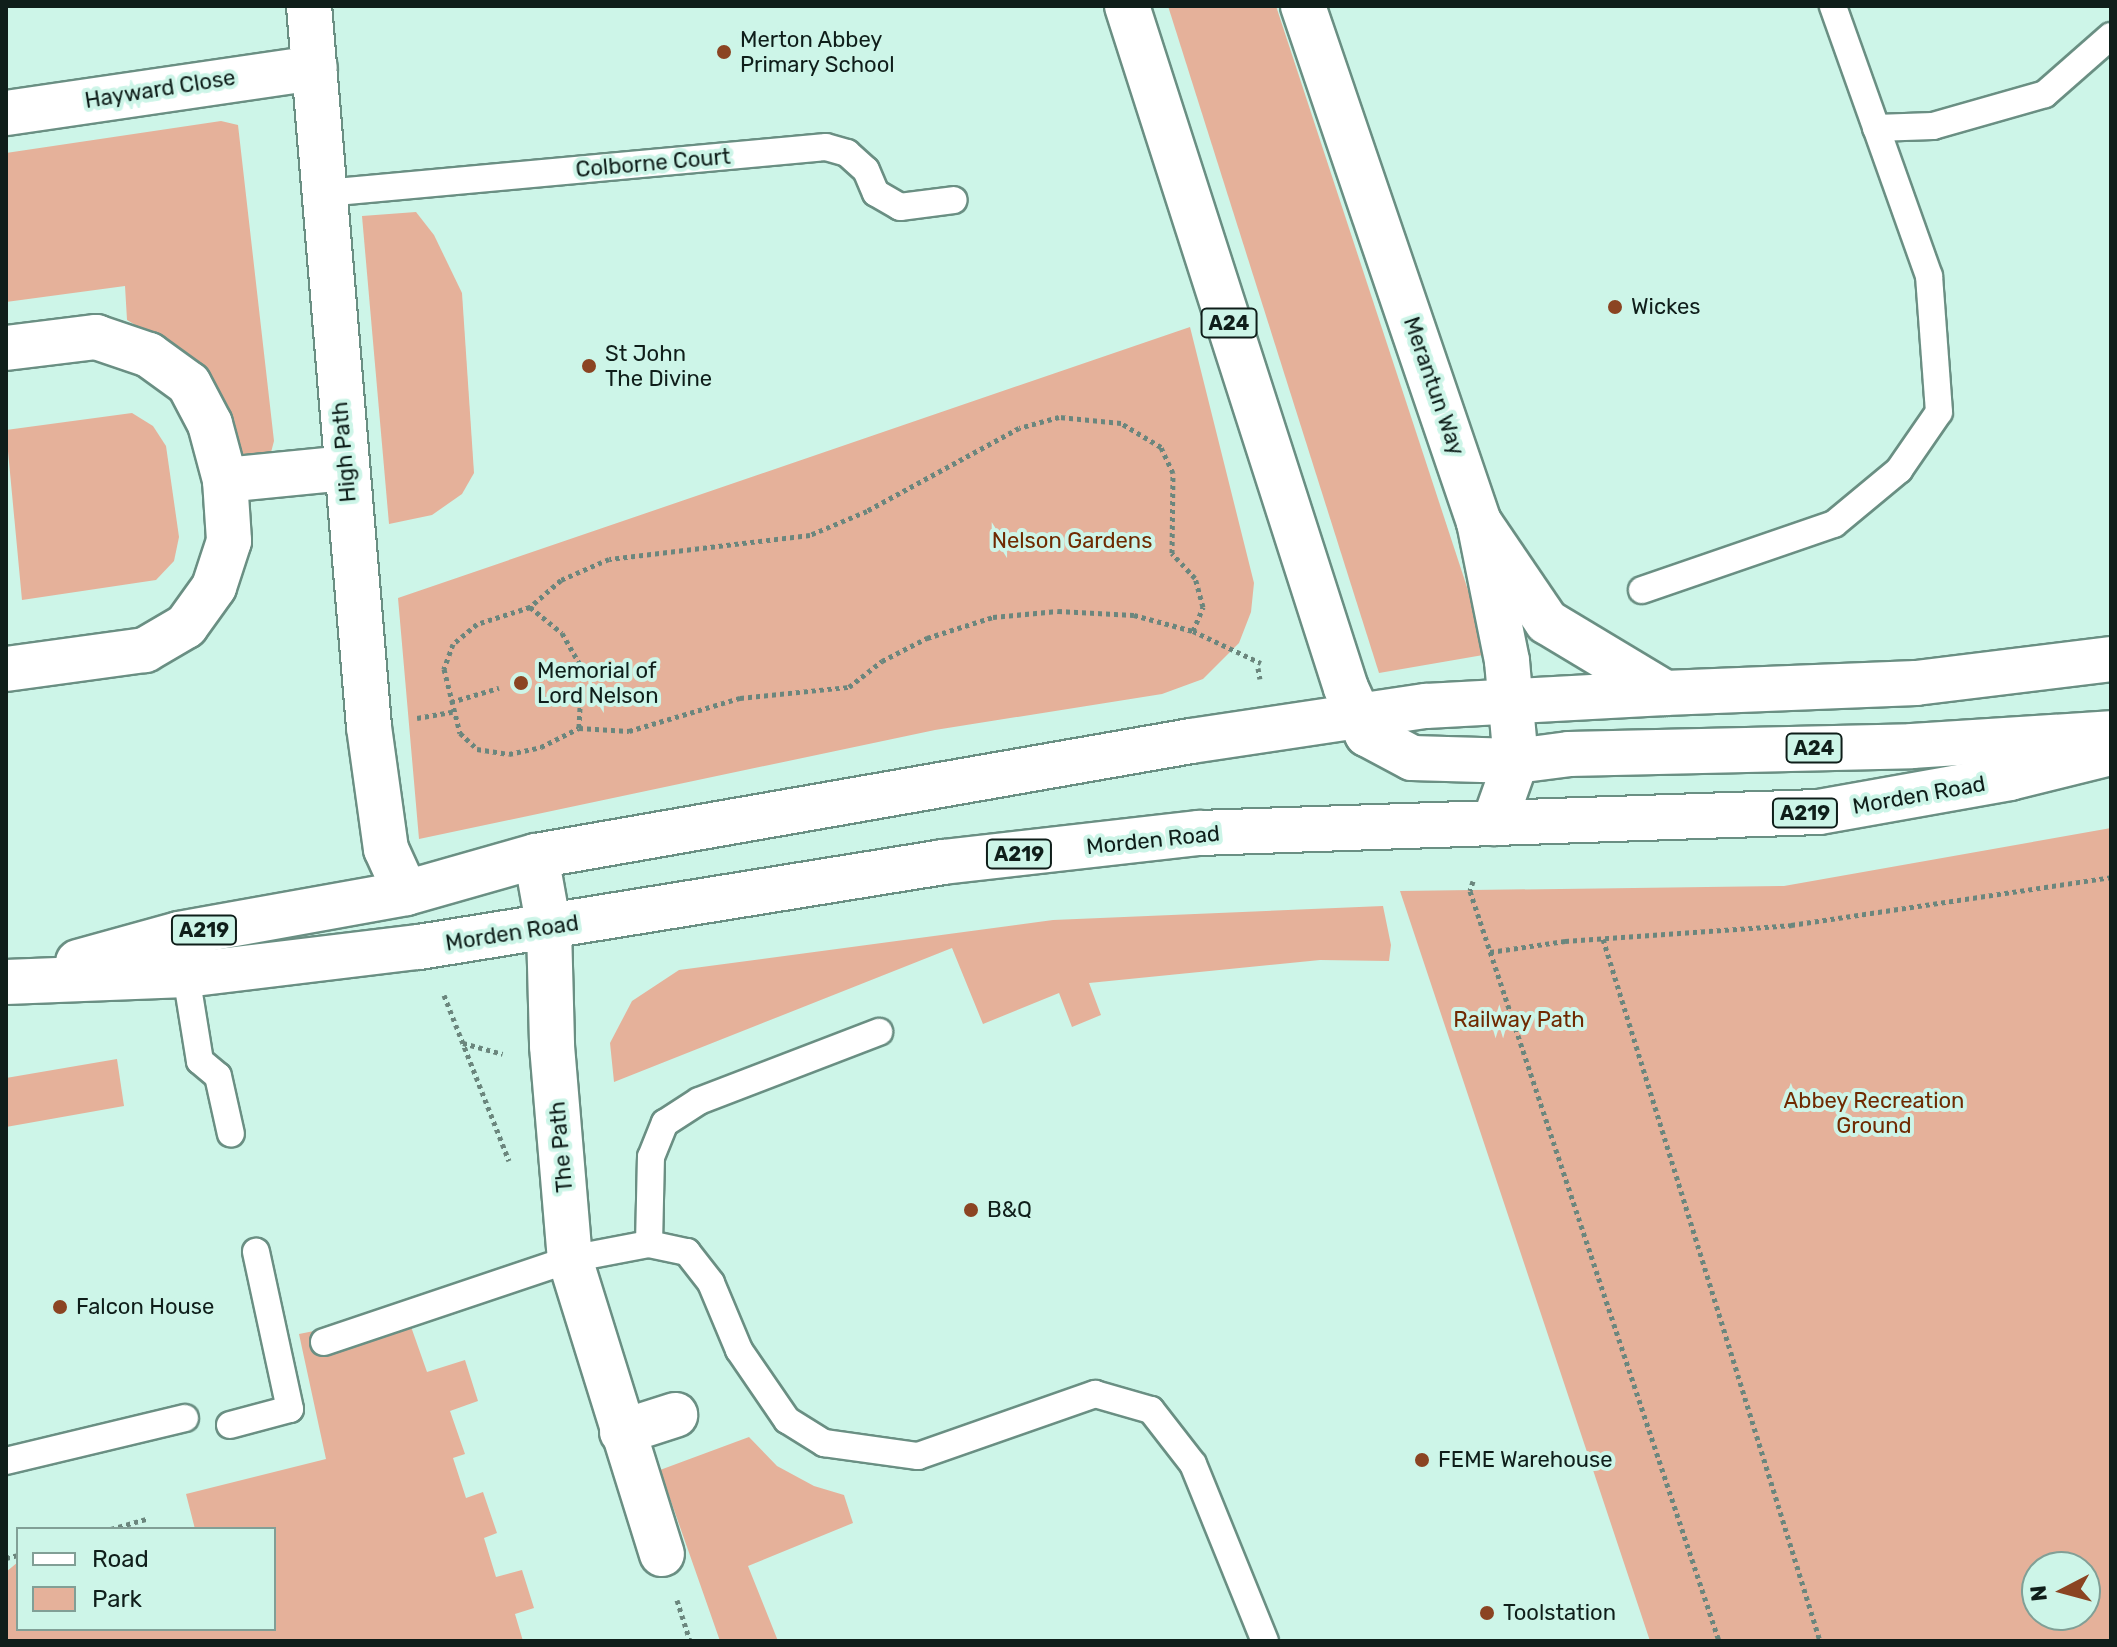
<!DOCTYPE html>
<style>
body{margin:0}
#map{position:relative;width:2117px;height:1647px;overflow:hidden;background:#cdf5e8;font-family:Rubik,sans-serif}
div>[style]{position:absolute}
.green>*{inset:0;background:#e5b19a}
.path>*{height:5px;margin-top:-2.5px;transform-origin:0;background:repeating-linear-gradient(90deg,#6b867d 0 4px,transparent 0 8px)}
.roads{filter:drop-shadow(2px 0 #6a8f83) drop-shadow(-2px 0 #6a8f83) drop-shadow(0 2px #6a8f83) drop-shadow(0 -2px #6a8f83)}
.service>*{height:26px;margin:-13px;padding:0 13px;transform-origin:13px;border-radius:13px;background:#fff}
.minor>*{height:44px;margin:-22px;padding:0 22px;transform-origin:22px;border-radius:22px;background:#fff}
.primary>*{height:44px;margin:-22px;padding:0 22px;transform-origin:22px;border-radius:22px;background:#fff}
.trunk>*{height:44px;margin:-22px;padding:0 22px;transform-origin:22px;border-radius:22px;background:#fff}
.dots>*{width:22px;height:22px;translate:-50% -50%;box-sizing:border-box;border:4px solid #cdf5e8;border-radius:50%}
span{translate:-50% -50%;white-space:nowrap;text-align:center;line-height:1.15;-webkit-text-stroke:8px #cdf5e8;paint-order:stroke}
.shield-label span{padding:2px 6px;background:#cdf5e8;border:2px solid;border-radius:6px;-webkit-text-stroke-width:0}
.shield-label{font-size:20px;color:#0f1e1a;font-weight:700}
.poi-label{font-size:22px;color:#0f1e1a}
.left{translate:0 -50%;text-align:left}
.street-label{font-size:22px;color:#0f1e1a}
.park-label{font-size:22px;color:#6f2901}
.frame{position:absolute;inset:0;border:8px solid #0f1e1a;pointer-events:none}
.legend{position:absolute;left:16px;top:1527px;width:260px;height:104px;box-sizing:border-box;background:#cdf5e8;border:2px solid #819f96;margin:0;padding:10px 14px;list-style:none;font-size:24px;color:#0f1e1a}
.legend li{display:flex;align-items:center;gap:16px;height:40px}
.legend b{width:40px;border:2px solid #819f96}
.north{position:absolute;left:2021px;top:1551px;width:80px;height:80px;box-sizing:border-box;background:#cdf5e8;border:2px solid #819f96;border-radius:50%;rotate:264deg;font-size:22px;font-weight:700;line-height:32px;text-align:center;color:#0f1e1a}
.north::after{content:'';display:block;margin:auto;width:28px;height:36px;background:#8b4422;clip-path:polygon(50% 0,100% 100%,50% 72%,0 100%)}
</style>
<div id="map">
<div class="green">
<div style="clip-path:polygon(1168px 6px,1276px 6px,1489px 654px,1379px 673px)"></div>
<div style="clip-path:polygon(221px 121px,238px 125px,274px 441px,269px 460px,239px 465px,184px 354px,127px 320px,125px 286px,6px 302px,6px 153px)"></div>
<div style="clip-path:polygon(416px 212px,434px 235px,462px 293px,474px 473px,462px 494px,432px 515px,389px 524px,362px 216px)"></div>
<div style="clip-path:polygon(1190px 327px,1254px 583px,1251px 612px,1239px 643px,1203px 679px,1162px 694px,935px 730px,419px 839px,398px 598px)"></div>
<div style="clip-path:polygon(132px 413px,153px 426px,166px 446px,179px 537px,174px 561px,156px 580px,22px 600px,6px 430px)"></div>
<div style="clip-path:polygon(evenodd,2111px 828px,2111px 1641px,1650px 1641px,1400px 891px,1784px 886px,2111px 828px,2037px 1567px,2085px 1567px,2085px 1615px,2037px 1615px,2037px 1567px)"></div>
<div style="clip-path:polygon(1383px 906px,1391px 945px,1389px 961px,1320px 960px,1089px 983px,1101px 1015px,1072px 1027px,1059px 993px,983px 1024px,952px 948px,614px 1082px,610px 1043px,632px 1001px,679px 970px,1053px 920px)"></div>
<div style="clip-path:polygon(117px 1059px,124px 1106px,6px 1127px,6px 1078px)"></div>
<div style="clip-path:polygon(403px 1304px,427px 1372px,465px 1360px,478px 1401px,450px 1411px,465px 1454px,453px 1458px,466px 1498px,483px 1492px,497px 1533px,484px 1538px,496px 1577px,522px 1570px,534px 1608px,515px 1614px,523px 1641px,6px 1641px,6px 1572px,18px 1562px,18px 1629px,274px 1629px,274px 1529px,195px 1529px,186px 1494px,326px 1459px,299px 1334px,349px 1324px)"></div>
<div style="clip-path:polygon(749px 1437px,777px 1466px,814px 1486px,844px 1495px,853px 1523px,748px 1566px,778px 1641px,720px 1641px,660px 1470px)"></div>
</div>
<div class="path">
<div style="left:530px;top:607px;width:41px;rotate:39.1deg"></div>
<div style="left:562px;top:633px;width:40px;rotate:60.3deg"></div>
<div style="left:582px;top:668px;width:60px;rotate:92.9deg"></div>
<div style="left:1193px;top:631px;width:26px;rotate:-67deg"></div>
<div style="left:1203px;top:607px;width:30px;rotate:-105deg"></div>
<div style="left:1195px;top:578px;width:34px;rotate:-133deg"></div>
<div style="left:1172px;top:553px;width:80px;rotate:-89.3deg"></div>
<div style="left:1173px;top:473px;width:29px;rotate:-115deg"></div>
<div style="left:1161px;top:447px;width:47px;rotate:-149deg"></div>
<div style="left:1121px;top:423px;width:62px;rotate:-174.5deg"></div>
<div style="left:1059px;top:417px;width:41px;rotate:164.6deg"></div>
<div style="left:1019px;top:428px;width:173px;rotate:151.4deg"></div>
<div style="left:867px;top:511px;width:62px;rotate:157.2deg"></div>
<div style="left:810px;top:535px;width:202px;rotate:173.2deg"></div>
<div style="left:609px;top:559px;width:52px;rotate:156.4deg"></div>
<div style="left:561px;top:580px;width:41px;rotate:138.9deg"></div>
<div style="left:530px;top:607px;width:56px;rotate:162.2deg"></div>
<div style="left:477px;top:624px;width:31px;rotate:140deg"></div>
<div style="left:453px;top:644px;width:27px;rotate:110deg"></div>
<div style="left:444px;top:669px;width:66px;rotate:76deg"></div>
<div style="left:460px;top:733px;width:23px;rotate:43deg"></div>
<div style="left:477px;top:749px;width:32px;rotate:9deg"></div>
<div style="left:509px;top:754px;width:33px;rotate:-12deg"></div>
<div style="left:541px;top:747px;width:42px;rotate:-26.6deg"></div>
<div style="left:579px;top:728px;width:50px;rotate:3.4deg"></div>
<div style="left:629px;top:731px;width:116px;rotate:-16.6deg"></div>
<div style="left:740px;top:698px;width:110px;rotate:-5.8deg"></div>
<div style="left:849px;top:687px;width:42px;rotate:-38.2deg"></div>
<div style="left:882px;top:661px;width:51px;rotate:-27.1deg"></div>
<div style="left:927px;top:638px;width:69px;rotate:-17.7deg"></div>
<div style="left:993px;top:617px;width:65px;rotate:-5.3deg"></div>
<div style="left:1058px;top:611px;width:76px;rotate:3deg"></div>
<div style="left:1134px;top:615px;width:61px;rotate:15.2deg"></div>
<div style="left:1193px;top:631px;width:75px;rotate:25.2deg"></div>
<div style="left:1258px;top:668px;width:11px;rotate:80deg"></div>
<div style="left:451px;top:702px;width:50px;rotate:-16.3deg"></div>
<div style="left:417px;top:718px;width:36px;rotate:-10deg"></div>
<div style="left:1473px;top:881px;width:10px;rotate:107deg"></div>
<div style="left:1470px;top:891px;width:790px;rotate:71.63deg"></div>
<div style="left:1603px;top:939px;width:735px;rotate:72.82deg"></div>
<div style="left:1490px;top:952px;width:76px;rotate:-8.3deg"></div>
<div style="left:1565px;top:941px;width:227px;rotate:-4deg"></div>
<div style="left:1791px;top:925px;width:324px;rotate:-8.5deg"></div>
<div style="left:444px;top:995px;width:178px;rotate:68.6deg"></div>
<div style="left:463px;top:1043px;width:41px;rotate:15.4deg"></div>
<div style="left:111px;top:1529px;width:37px;rotate:-16deg"></div>
<div style="left:6px;top:1558px;width:12px;rotate:-14deg"></div>
<div style="left:677px;top:1600px;width:43px;rotate:72.4deg"></div>
</div>
<div class="roads">
<div class="service">
<div style="left:1876px;top:128px;width:57px;rotate:-2deg"></div>
<div style="left:1933px;top:126px;width:116px;rotate:-15.9deg"></div>
<div style="left:2045px;top:94px;width:88px;rotate:-41.3deg"></div>
<div style="left:325px;top:193px;width:503px;rotate:-5.25deg"></div>
<div style="left:826px;top:147px;width:22px;rotate:16deg"></div>
<div style="left:847px;top:153px;width:25px;rotate:42deg"></div>
<div style="left:866px;top:170px;width:25px;rotate:67deg"></div>
<div style="left:876px;top:193px;width:28px;rotate:30deg"></div>
<div style="left:900px;top:207px;width:54px;rotate:-7.4deg"></div>
<div style="left:1642px;top:590px;width:203px;rotate:-19deg"></div>
<div style="left:1834px;top:524px;width:85px;rotate:-39.7deg"></div>
<div style="left:1899px;top:470px;width:70px;rotate:-55.4deg"></div>
<div style="left:1939px;top:412px;width:136px;rotate:-94.2deg"></div>
<div style="left:1929px;top:276px;width:287px;rotate:-109.6deg"></div>
<div style="left:186px;top:975px;width:87px;rotate:80.8deg"></div>
<div style="left:200px;top:1061px;width:23px;rotate:40deg"></div>
<div style="left:218px;top:1076px;width:59px;rotate:77.4deg"></div>
<div style="left:649px;top:1244px;width:87px;rotate:-88.7deg"></div>
<div style="left:651px;top:1157px;width:37px;rotate:-68deg"></div>
<div style="left:665px;top:1123px;width:40px;rotate:-32.9deg"></div>
<div style="left:699px;top:1101px;width:193px;rotate:-21deg"></div>
<div style="left:324px;top:1342px;width:260px;rotate:-18.6deg"></div>
<div style="left:570px;top:1259px;width:80px;rotate:-10.8deg"></div>
<div style="left:649px;top:1244px;width:39px;rotate:12deg"></div>
<div style="left:687px;top:1252px;width:39px;rotate:52deg"></div>
<div style="left:711px;top:1283px;width:73px;rotate:67.3deg"></div>
<div style="left:739px;top:1350px;width:85px;rotate:55.6deg"></div>
<div style="left:787px;top:1420px;width:44px;rotate:31.9deg"></div>
<div style="left:824px;top:1443px;width:95px;rotate:7.9deg"></div>
<div style="left:918px;top:1456px;width:188px;rotate:-19.3deg"></div>
<div style="left:1095px;top:1394px;width:58px;rotate:15.9deg"></div>
<div style="left:1151px;top:1410px;width:68px;rotate:52.1deg"></div>
<div style="left:1193px;top:1464px;width:191px;rotate:67.9deg"></div>
<div style="left:230px;top:1425px;width:62px;rotate:-14.9deg"></div>
<div style="left:290px;top:1409px;width:161px;rotate:-102.2deg"></div>
<div style="left:6px;top:1461px;width:184px;rotate:-13.5deg"></div>
</div>
<div class="minor">
<div style="left:309px;top:6px;width:723px;rotate:85.24deg"></div>
<div style="left:369px;top:727px;width:123px;rotate:82.1deg"></div>
<div style="left:386px;top:849px;width:48px;rotate:65.6deg"></div>
<div style="left:6px;top:113px;width:312px;rotate:-8.3deg"></div>
<div style="left:6px;top:348px;width:91px;rotate:-7deg"></div>
<div style="left:96px;top:337px;width:56px;rotate:18.8deg"></div>
<div style="left:149px;top:355px;width:49px;rotate:35.9deg"></div>
<div style="left:189px;top:384px;width:45px;rotate:62.3deg"></div>
<div style="left:210px;top:424px;width:58px;rotate:75deg"></div>
<div style="left:225px;top:480px;width:61px;rotate:86.2deg"></div>
<div style="left:229px;top:541px;width:48px;rotate:108.1deg"></div>
<div style="left:214px;top:587px;width:48px;rotate:125.7deg"></div>
<div style="left:186px;top:626px;width:48px;rotate:149.7deg"></div>
<div style="left:145px;top:650px;width:140px;rotate:172.2deg"></div>
<div style="left:225px;top:480px;width:121px;rotate:-5.7deg"></div>
<div style="left:536px;top:856px;width:73px;rotate:79.8deg"></div>
<div style="left:549px;top:928px;width:118px;rotate:88.5deg"></div>
<div style="left:552px;top:1046px;width:214px;rotate:85.2deg"></div>
<div style="left:570px;top:1259px;width:309px;rotate:72.7deg"></div>
<div style="left:622px;top:1432px;width:56px;rotate:-17.8deg"></div>
</div>
<div class="primary">
<div style="left:1479px;top:522px;width:142px;rotate:78.6deg"></div>
<div style="left:1507px;top:661px;width:100px;rotate:84.9deg"></div>
<div style="left:1516px;top:761px;width:66px;rotate:109.5deg"></div>
<div style="left:78px;top:962px;width:105px;rotate:-15.5deg"></div>
<div style="left:179px;top:934px;width:231px;rotate:-10.2deg"></div>
<div style="left:406px;top:893px;width:135px;rotate:-15.9deg"></div>
<div style="left:536px;top:856px;width:665px;rotate:-9.96deg"></div>
<div style="left:1191px;top:741px;width:238px;rotate:-8.5deg"></div>
<div style="left:1426px;top:706px;width:239px;rotate:-3.1deg"></div>
<div style="left:6px;top:982px;width:180px;rotate:-2.2deg"></div>
<div style="left:186px;top:975px;width:235px;rotate:-6.9deg"></div>
<div style="left:419px;top:947px;width:531px;rotate:-9.21deg"></div>
<div style="left:943px;top:862px;width:258px;rotate:-6.5deg"></div>
<div style="left:1199px;top:833px;width:620px;rotate:-1.94deg"></div>
<div style="left:1819px;top:812px;width:194px;rotate:-10.1deg"></div>
<div style="left:2010px;top:778px;width:104px;rotate:-13.9deg"></div>
</div>
<div class="trunk">
<div style="left:1127px;top:6px;width:716px;rotate:72.2deg"></div>
<div style="left:1346px;top:688px;width:51px;rotate:65.5deg"></div>
<div style="left:1367px;top:734px;width:51px;rotate:28.1deg"></div>
<div style="left:1412px;top:758px;width:104px;rotate:1.7deg"></div>
<div style="left:1516px;top:761px;width:53px;rotate:-7.5deg"></div>
<div style="left:1569px;top:754px;width:343px;rotate:-1.3deg"></div>
<div style="left:1912px;top:746px;width:199px;rotate:-3.7deg"></div>
<div style="left:1303px;top:6px;width:545px;rotate:71.17deg"></div>
<div style="left:1479px;top:522px;width:121px;rotate:55.8deg"></div>
<div style="left:1547px;top:622px;width:138px;rotate:31deg"></div>
<div style="left:1665px;top:693px;width:251px;rotate:-2.3deg"></div>
<div style="left:1916px;top:683px;width:196px;rotate:-7deg"></div>
</div>
</div>
<div class="dots">
<div style="left:724px;top:52px;background:#8b4422"></div>
<div style="left:1615px;top:307px;background:#8b4422"></div>
<div style="left:589px;top:366px;background:#8b4422"></div>
<div style="left:521px;top:683px;background:#8b4422"></div>
<div style="left:971px;top:1210px;background:#8b4422"></div>
<div style="left:60px;top:1307px;background:#8b4422"></div>
<div style="left:1422px;top:1460px;background:#8b4422"></div>
<div style="left:1487px;top:1613px;background:#8b4422"></div>
</div>
<div class="shield-label">
<span style="left:1229px;top:323px">A24</span>
<span style="left:1814px;top:748px">A24</span>
<span style="left:1805px;top:813px">A219</span>
<span style="left:1019px;top:854px">A219</span>
<span style="left:204px;top:930px">A219</span>
</div>
<div class="poi-label">
<span class="left" style="left:740px;top:52px">Merton Abbey<br>Primary School</span>
<span class="left" style="left:1631px;top:307px">Wickes</span>
<span class="left" style="left:605px;top:366px">St John<br>The Divine</span>
<span class="left" style="left:537px;top:683px">Memorial of<br>Lord Nelson</span>
<span class="left" style="left:987px;top:1210px">B&amp;Q</span>
<span class="left" style="left:76px;top:1307px">Falcon House</span>
<span class="left" style="left:1438px;top:1460px">FEME Warehouse</span>
<span class="left" style="left:1503px;top:1613px">Toolstation</span>
</div>
<div class="street-label">
<span style="left:160px;top:89px;rotate:-9deg">Hayward Close</span>
<span style="left:653px;top:163px;rotate:-5deg">Colborne Court</span>
<span style="left:1434px;top:386px;rotate:71deg">Merantun Way</span>
<span style="left:344px;top:452px;rotate:-95deg">High Path</span>
<span style="left:1919px;top:795px;rotate:-10deg">Morden Road</span>
<span style="left:1153px;top:840px;rotate:-6deg">Morden Road</span>
<span style="left:512px;top:933px;rotate:-9deg">Morden Road</span>
<span style="left:561px;top:1147px;rotate:-95deg">The Path</span>
</div>
<div class="park-label">
<span style="left:1072px;top:541px">Nelson Gardens</span>
<span style="left:1519px;top:1020px">Railway Path</span>
<span style="left:1874px;top:1113px">Abbey Recreation<br>Ground</span>
</div>
<div class="frame"></div>
<ul class="legend">
<li><b style="height:10px;background:#fff"></b>Road</li>
<li><b style="height:22px;background:#e5b19a"></b>Park</li>
</ul>
<div class="north">N</div>
</div>
